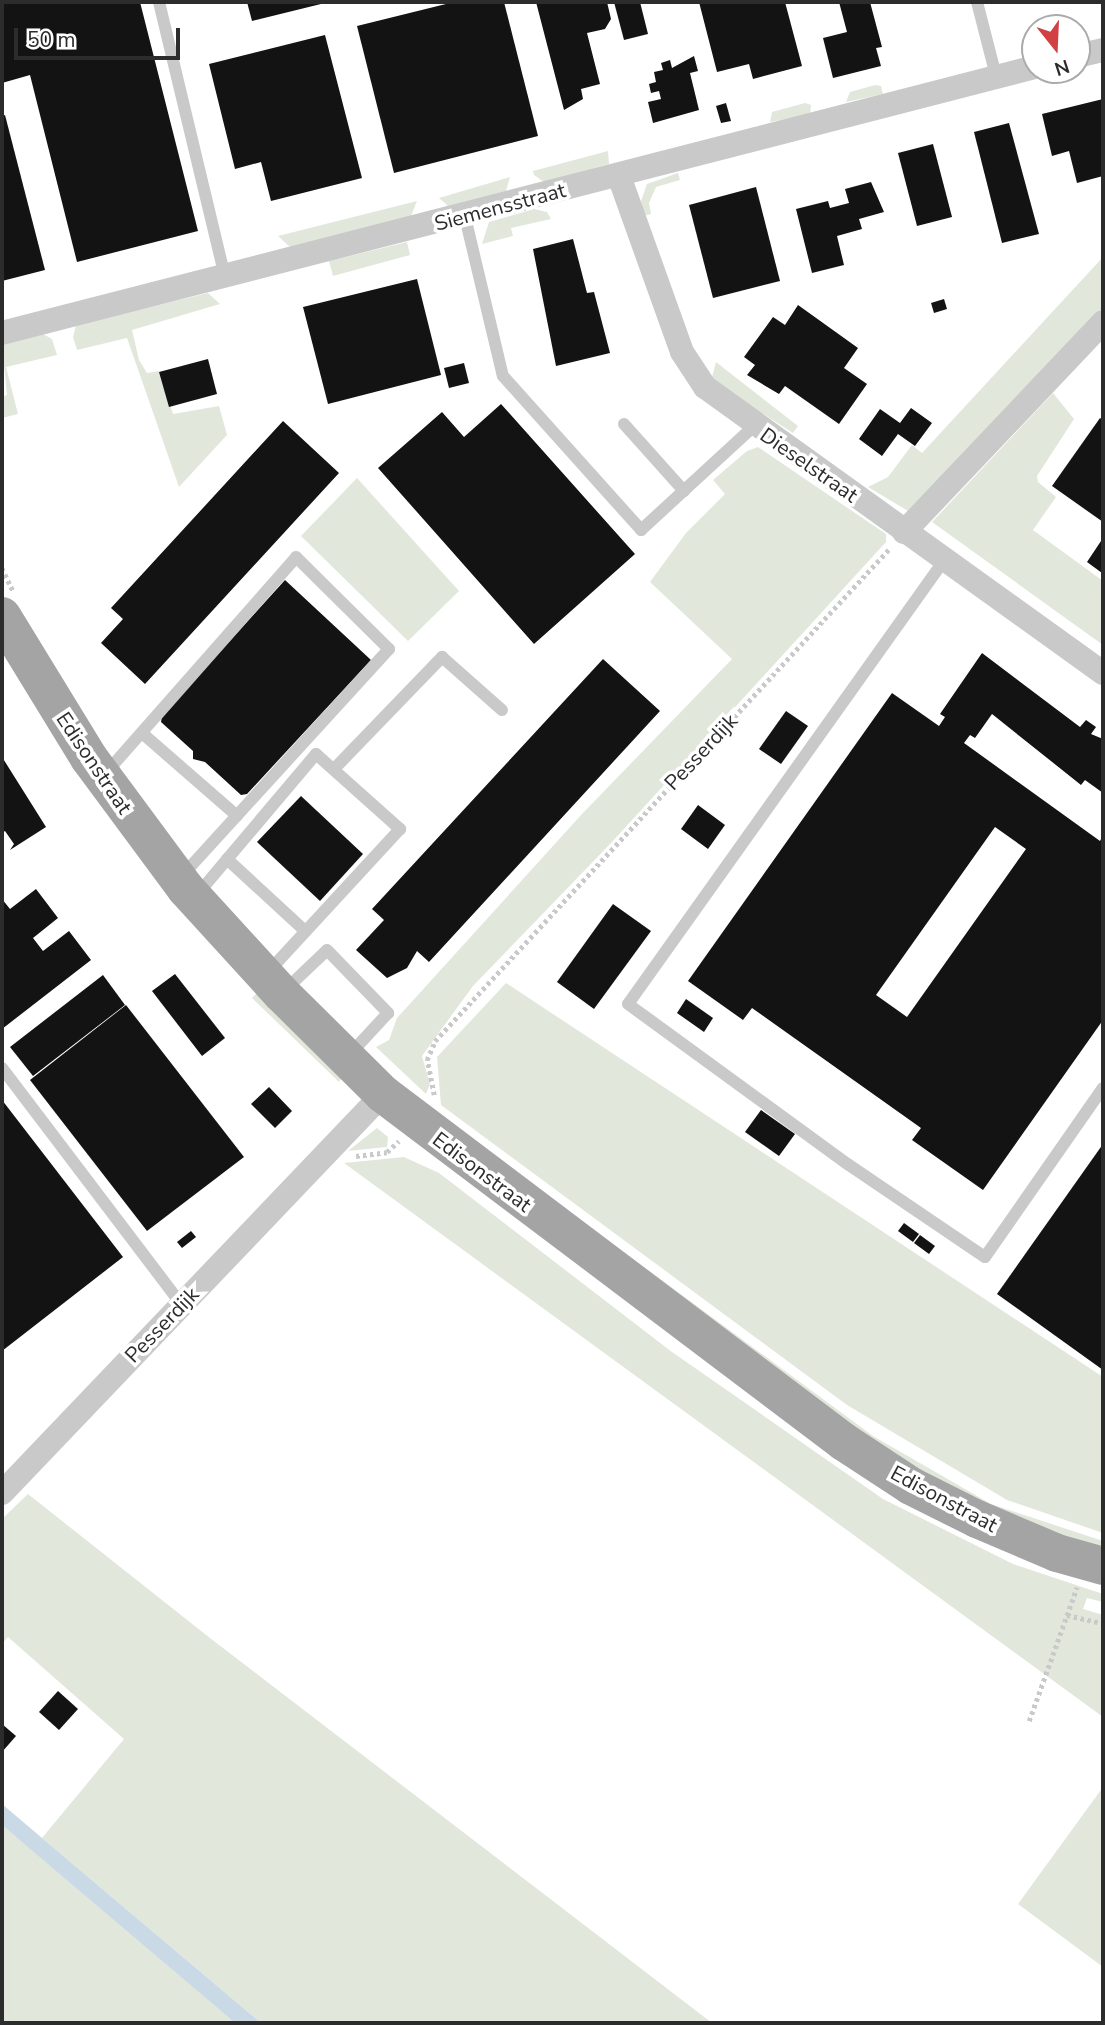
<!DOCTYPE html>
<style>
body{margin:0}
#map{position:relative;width:1105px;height:2025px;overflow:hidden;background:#fff;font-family:"Nunito Sans",sans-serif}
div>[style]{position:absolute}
.green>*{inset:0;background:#e1e8db}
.water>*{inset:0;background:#c9d9e6}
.building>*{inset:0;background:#131313}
.path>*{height:4.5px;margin-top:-2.25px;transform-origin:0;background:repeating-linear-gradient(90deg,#c9c9c9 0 3.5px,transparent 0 7px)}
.service>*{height:12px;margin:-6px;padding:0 6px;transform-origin:6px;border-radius:6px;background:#c9c9c9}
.minor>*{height:24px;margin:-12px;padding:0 12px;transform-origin:12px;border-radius:12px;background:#c9c9c9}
.primary>*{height:38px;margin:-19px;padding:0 19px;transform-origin:19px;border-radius:19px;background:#a4a4a4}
span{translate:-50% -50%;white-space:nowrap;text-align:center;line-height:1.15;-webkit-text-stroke:7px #fff;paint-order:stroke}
.street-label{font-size:21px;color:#2c2c2c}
.frame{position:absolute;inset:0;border:4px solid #2c2c2c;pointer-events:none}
.north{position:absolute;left:1021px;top:14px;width:70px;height:70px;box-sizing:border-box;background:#fff;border:2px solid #ababab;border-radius:50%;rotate:162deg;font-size:19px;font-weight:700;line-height:28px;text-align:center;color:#2c2c2c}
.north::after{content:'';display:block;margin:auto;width:24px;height:32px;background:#d14043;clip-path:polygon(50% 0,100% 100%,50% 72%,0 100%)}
.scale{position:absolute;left:14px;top:28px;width:166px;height:32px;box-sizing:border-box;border:4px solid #2c2c2c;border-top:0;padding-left:9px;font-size:21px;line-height:24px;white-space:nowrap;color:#2c2c2c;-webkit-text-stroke:5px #fff;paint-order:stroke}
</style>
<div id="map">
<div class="green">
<div style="clip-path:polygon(875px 85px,881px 86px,883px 94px,846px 102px,850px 92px)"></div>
<div style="clip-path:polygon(805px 103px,811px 105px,810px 115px,770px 122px,772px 112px)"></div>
<div style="clip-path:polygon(608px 151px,609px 164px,544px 182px,534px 175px,533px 171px)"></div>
<div style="clip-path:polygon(678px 173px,680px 180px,656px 187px,649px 203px,651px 214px,644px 216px,641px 201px,647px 184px)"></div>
<div style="clip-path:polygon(510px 177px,506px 191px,448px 206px,439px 198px)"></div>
<div style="clip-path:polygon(417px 201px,411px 216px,290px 247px,278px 236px)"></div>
<div style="clip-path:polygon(534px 209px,547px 212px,551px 219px,511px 228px,513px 236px,482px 244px,489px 222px)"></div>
<div style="clip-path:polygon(407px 242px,410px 255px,333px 276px,329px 261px)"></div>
<div style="clip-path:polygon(1103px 257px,1103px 308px,908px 511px,868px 487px,888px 477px,912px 445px,922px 453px)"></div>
<div style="clip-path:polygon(208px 293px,220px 304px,132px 330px,139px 360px,147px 373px,159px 371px,173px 414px,219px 406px,227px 435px,179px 487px,127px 338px,77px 350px,73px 337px,76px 325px)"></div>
<div style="clip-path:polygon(43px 334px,52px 339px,57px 355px,6px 367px,18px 414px,2px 418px,2px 397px,7px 395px,2px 344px)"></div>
<div style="clip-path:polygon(716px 362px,798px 426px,793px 433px,729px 392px,712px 377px)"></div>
<div style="clip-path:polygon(1053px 393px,1074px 419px,1037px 476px,1038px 482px,1056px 497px,1033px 530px,1103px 581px,1103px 645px,932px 522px)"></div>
<div style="clip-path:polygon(758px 447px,886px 534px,886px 542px,612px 842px,473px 986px,422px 1056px,430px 1084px,426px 1094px,376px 1047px,389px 1040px,397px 1018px,582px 814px,732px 659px,650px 582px,686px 533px,725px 494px,713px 480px,747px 451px)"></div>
<div style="clip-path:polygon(357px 478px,459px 591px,408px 641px,301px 536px)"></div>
<div style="clip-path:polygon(506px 983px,1103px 1377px,1103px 1533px,1007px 1500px,847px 1405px,441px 1105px,437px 1057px)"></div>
<div style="clip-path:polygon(259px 991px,343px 1076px,339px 1082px,252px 998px)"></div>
<div style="clip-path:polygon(377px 1128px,388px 1137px,387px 1147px,348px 1151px)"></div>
<div style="clip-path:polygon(468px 1137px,873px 1436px,991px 1504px,1103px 1541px,1103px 1552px,916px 1474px)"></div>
<div style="clip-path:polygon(404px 1157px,439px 1173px,672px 1352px,883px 1499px,1013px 1564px,1103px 1594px,1103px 1602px,1087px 1598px,1083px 1609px,1103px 1615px,1103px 1717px,344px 1163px)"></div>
<div style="clip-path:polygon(28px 1494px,210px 1638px,712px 2023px,261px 2023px,42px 1838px,124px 1739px,8px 1637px,2px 1644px,2px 1519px)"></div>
<div style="clip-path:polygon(1103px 1787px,1103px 1967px,1018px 1904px)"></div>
<div style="clip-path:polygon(2px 1825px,31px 1849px,235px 2023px,2px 2023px)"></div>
</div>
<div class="water">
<div style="clip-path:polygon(2px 1804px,42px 1838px,261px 2023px,235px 2023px,2px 1825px)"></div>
</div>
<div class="building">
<div style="clip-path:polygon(2px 2px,140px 2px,198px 231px,77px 262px,30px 75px,2px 83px)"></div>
<div style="clip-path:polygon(247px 2px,325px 2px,325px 3px,252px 21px)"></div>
<div style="clip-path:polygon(454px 2px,504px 2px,538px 136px,394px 173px,357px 26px)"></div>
<div style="clip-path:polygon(536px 2px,607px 2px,611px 19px,605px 29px,587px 33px,600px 84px,581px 89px,583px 99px,564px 110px)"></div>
<div style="clip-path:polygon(614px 2px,640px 2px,648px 34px,624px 40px)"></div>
<div style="clip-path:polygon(699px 2px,785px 2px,802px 66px,753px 79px,749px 64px,717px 72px)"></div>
<div style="clip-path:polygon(839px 2px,870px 2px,882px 47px,876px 48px,881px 66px,833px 78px,823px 38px,847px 32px)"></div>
<div style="clip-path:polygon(325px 35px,362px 178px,271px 201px,261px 162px,235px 169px,209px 64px)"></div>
<div style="clip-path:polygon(694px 56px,698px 71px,690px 73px,699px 110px,653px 123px,648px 102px,661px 99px,659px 91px,651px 93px,649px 84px,656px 82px,654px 72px,663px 70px,661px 63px,670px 60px,672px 68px)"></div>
<div style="clip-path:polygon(1103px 99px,1103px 176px,1077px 183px,1069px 151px,1052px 156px,1042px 114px)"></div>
<div style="clip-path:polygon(726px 103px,731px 121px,721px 123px,716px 106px)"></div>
<div style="clip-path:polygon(5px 115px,45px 270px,2px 281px,2px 116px)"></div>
<div style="clip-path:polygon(1009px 123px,1039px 234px,1002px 243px,974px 132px)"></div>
<div style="clip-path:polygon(933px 144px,952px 217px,917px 226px,898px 153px)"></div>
<div style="clip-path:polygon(871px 182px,884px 212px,859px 219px,862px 229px,837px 236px,844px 265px,812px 273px,796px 209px,828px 201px,830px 208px,849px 203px,845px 189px)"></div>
<div style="clip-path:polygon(756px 187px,780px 281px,713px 298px,689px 205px)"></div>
<div style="clip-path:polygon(573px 239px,587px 293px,594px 292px,610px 353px,556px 366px,533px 249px)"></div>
<div style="clip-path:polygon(417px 279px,441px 375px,328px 404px,303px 307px)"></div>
<div style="clip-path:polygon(944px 299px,947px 309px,934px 313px,931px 303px)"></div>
<div style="clip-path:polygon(798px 305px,858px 348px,844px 368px,867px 384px,839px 424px,785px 386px,779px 394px,747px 375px,755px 365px,744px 357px,773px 317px,785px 325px)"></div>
<div style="clip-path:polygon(208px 359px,217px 394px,169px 407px,159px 372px)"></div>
<div style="clip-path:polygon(464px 363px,469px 383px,449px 388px,444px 368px)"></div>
<div style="clip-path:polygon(501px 404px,635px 554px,534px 644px,378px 468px,442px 412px,464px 437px)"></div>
<div style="clip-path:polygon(911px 408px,932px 423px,915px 446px,898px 434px,882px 456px,859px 439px,880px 409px,900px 423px)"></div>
<div style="clip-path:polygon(1100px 418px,1103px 420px,1103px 522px,1052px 486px)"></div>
<div style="clip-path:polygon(283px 421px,339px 473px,145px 684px,101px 643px,123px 619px,111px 608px)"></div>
<div style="clip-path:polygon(1103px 538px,1103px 571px,1102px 573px,1087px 562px)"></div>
<div style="clip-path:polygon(285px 580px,371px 660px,247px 794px,241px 795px,205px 762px,193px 759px,193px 751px,161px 722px,162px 716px)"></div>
<div style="clip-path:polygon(evenodd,982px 653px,1080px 727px,1086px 720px,1096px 727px,1091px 734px,1103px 739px,1103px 793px,1085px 780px,1081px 785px,992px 714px,975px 738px,970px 735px,964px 743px,1100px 841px,1103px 835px,1103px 1020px,983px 1190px,912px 1140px,921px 1128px,752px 1008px,743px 1020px,688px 981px,892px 693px,939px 726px,945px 717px,940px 714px,982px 653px,995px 827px,1026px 849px,907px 1017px,876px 995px,995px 827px)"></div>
<div style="clip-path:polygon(603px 659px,660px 711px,429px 962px,417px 951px,407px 968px,387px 978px,356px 950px,384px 920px,372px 909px)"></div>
<div style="clip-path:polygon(786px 711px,808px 726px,781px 764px,759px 749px)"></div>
<div style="clip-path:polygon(2px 757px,46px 827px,10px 850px,14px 844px,5px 831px,2px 833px)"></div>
<div style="clip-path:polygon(301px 796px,363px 854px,320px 901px,257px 842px)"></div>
<div style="clip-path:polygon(698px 805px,725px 825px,708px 849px,681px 829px)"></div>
<div style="clip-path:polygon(36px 889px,58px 918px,33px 938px,43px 951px,69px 931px,91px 960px,2px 1029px,2px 899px,10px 909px)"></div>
<div style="clip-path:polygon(613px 904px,651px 931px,594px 1009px,557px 982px)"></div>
<div style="clip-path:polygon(175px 974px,225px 1038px,202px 1056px,152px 991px)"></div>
<div style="clip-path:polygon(103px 975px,125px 1005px,33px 1076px,10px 1047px)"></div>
<div style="clip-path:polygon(686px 999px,713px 1018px,704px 1032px,677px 1013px)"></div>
<div style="clip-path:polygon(126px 1005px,244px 1157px,147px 1231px,30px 1080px)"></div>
<div style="clip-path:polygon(269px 1087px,292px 1111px,275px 1128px,251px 1104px)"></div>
<div style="clip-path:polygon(2px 1100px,123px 1257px,2px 1351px)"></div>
<div style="clip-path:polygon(761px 1110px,795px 1134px,779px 1156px,745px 1132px)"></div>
<div style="clip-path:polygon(1103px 1144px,1103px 1370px,997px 1294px)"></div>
<div style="clip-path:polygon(904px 1223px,919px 1234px,913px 1242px,898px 1231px)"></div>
<div style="clip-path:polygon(191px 1231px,196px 1237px,182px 1248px,177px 1242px)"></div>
<div style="clip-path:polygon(920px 1235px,935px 1246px,929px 1254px,914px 1243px)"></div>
<div style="clip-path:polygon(58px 1691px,78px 1709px,59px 1730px,39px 1712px)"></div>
<div style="clip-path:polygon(2px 1724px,16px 1736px,2px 1752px)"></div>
</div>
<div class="path">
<div style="left:2px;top:568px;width:25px;rotate:64deg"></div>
<div style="left:434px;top:1095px;width:36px;rotate:-101deg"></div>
<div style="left:427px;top:1060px;width:21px;rotate:-67deg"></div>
<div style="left:435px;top:1041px;width:672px;rotate:-47.29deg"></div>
<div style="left:356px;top:1156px;width:31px;rotate:-7deg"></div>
<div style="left:387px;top:1152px;width:16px;rotate:-43deg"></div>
<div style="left:1067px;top:1615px;width:37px;rotate:13deg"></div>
<div style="left:1029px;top:1721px;width:142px;rotate:-70.3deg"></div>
</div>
<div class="service">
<div style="left:159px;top:2px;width:282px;rotate:76.5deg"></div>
<div style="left:977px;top:2px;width:76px;rotate:75.6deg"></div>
<div style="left:465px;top:217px;width:163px;rotate:76.6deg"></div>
<div style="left:503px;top:376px;width:207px;rotate:48.1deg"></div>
<div style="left:641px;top:530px;width:154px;rotate:-42.6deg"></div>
<div style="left:624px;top:424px;width:90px;rotate:48.2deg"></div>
<div style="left:945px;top:559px;width:546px;rotate:125.46deg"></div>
<div style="left:628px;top:1004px;width:273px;rotate:36.1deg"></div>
<div style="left:849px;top:1165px;width:164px;rotate:34.1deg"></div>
<div style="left:985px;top:1257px;width:206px;rotate:-55.1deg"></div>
<div style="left:142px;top:733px;width:126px;rotate:41.1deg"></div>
<div style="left:334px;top:769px;width:156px;rotate:-46deg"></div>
<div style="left:442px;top:657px;width:80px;rotate:41.5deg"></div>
<div style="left:105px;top:774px;width:289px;rotate:-48.6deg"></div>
<div style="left:296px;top:557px;width:131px;rotate:44.7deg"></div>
<div style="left:389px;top:649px;width:309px;rotate:132.4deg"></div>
<div style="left:227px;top:859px;width:105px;rotate:42.7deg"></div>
<div style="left:196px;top:896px;width:186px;rotate:-49.8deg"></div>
<div style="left:316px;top:754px;width:113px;rotate:41.8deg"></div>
<div style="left:400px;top:829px;width:195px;rotate:132.7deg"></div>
<div style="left:284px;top:991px;width:59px;rotate:-43.6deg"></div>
<div style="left:327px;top:950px;width:88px;rotate:45.9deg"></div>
<div style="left:388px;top:1013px;width:56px;rotate:132.8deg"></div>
<div style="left:2px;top:1068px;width:296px;rotate:52.8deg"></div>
</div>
<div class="minor">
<div style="left:1077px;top:56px;width:27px;rotate:-13deg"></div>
<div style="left:619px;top:176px;width:187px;rotate:70.3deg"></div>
<div style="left:682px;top:352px;width:42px;rotate:56.7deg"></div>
<div style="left:705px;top:387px;width:490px;rotate:35.7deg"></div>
<div style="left:2px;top:333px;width:1067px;rotate:-14.44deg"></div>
<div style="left:904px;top:532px;width:289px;rotate:-46.5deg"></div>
<div style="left:2px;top:1493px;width:552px;rotate:-46.32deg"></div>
</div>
<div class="primary">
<div style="left:2px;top:616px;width:167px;rotate:58.5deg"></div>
<div style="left:89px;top:758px;width:163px;rotate:53.5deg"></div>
<div style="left:186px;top:889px;width:142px;rotate:47.6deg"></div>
<div style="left:282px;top:994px;width:142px;rotate:44.7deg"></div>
<div style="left:383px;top:1094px;width:578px;rotate:37.05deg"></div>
<div style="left:844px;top:1442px;width:80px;rotate:33.3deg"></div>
<div style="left:911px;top:1486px;width:74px;rotate:26.6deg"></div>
<div style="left:977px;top:1519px;width:87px;rotate:23deg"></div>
<div style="left:1057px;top:1553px;width:48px;rotate:15.8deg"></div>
</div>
<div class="street-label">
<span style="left:500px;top:207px;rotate:-15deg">Siemensstraat</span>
<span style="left:809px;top:465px;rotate:35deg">Dieselstraat</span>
<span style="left:701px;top:752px;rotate:-47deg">Pesserdijk</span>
<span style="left:94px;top:763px;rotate:56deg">Edisonstraat</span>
<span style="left:482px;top:1172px;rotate:37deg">Edisonstraat</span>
<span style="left:162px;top:1325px;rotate:-46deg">Pesserdijk</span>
<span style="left:944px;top:1499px;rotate:28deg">Edisonstraat</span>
</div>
<div class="frame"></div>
<div class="north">N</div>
<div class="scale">50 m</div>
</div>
